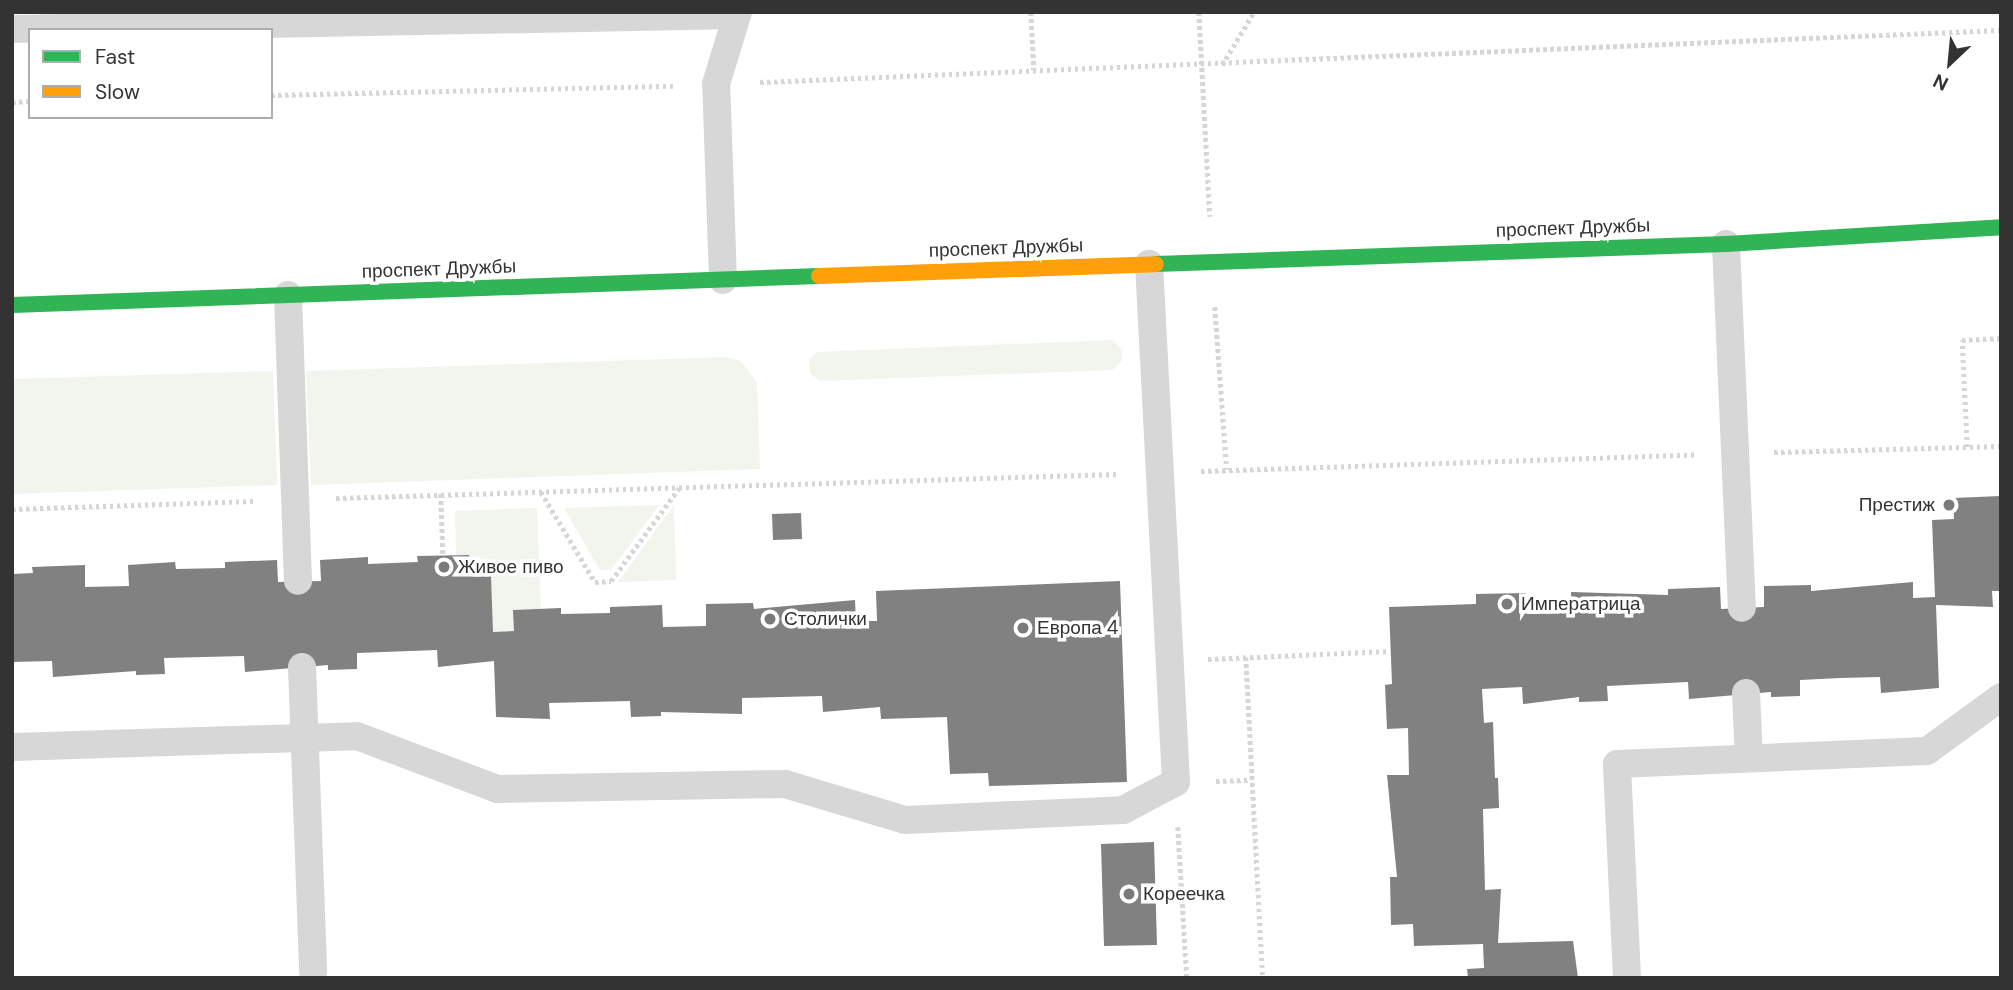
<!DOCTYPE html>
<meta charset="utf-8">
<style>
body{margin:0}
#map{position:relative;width:2013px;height:990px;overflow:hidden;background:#fff;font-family:"DM Sans",sans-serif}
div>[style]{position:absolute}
.green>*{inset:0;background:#f1f5ed}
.building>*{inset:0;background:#818181}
.path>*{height:4.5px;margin-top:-2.25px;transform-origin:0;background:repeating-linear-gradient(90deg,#d6d6d6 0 3.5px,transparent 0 7px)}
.lane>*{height:28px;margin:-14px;padding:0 14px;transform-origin:14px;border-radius:14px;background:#d7d7d7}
.fast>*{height:16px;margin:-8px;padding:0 8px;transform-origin:8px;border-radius:8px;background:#30b455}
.slow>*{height:16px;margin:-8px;padding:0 8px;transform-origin:8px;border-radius:8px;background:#ff9f0a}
.dots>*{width:19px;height:19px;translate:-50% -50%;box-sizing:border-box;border:4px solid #fff;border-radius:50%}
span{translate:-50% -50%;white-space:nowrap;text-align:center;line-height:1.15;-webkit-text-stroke:7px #fff;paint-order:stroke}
.street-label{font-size:19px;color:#333}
.poi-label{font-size:19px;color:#333}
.right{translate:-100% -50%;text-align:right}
.left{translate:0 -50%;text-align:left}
.frame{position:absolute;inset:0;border:14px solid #333;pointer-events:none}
.legend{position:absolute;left:28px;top:28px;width:245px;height:91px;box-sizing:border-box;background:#fff;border:2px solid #adadad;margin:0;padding:9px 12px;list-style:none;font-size:21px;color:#333}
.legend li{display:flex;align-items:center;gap:14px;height:35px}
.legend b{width:35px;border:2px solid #adadad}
.north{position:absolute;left:1915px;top:28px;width:70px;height:70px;-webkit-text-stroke:5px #fff;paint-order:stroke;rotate:206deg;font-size:19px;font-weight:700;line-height:28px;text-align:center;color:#333}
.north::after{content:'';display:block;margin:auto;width:24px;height:32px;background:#333;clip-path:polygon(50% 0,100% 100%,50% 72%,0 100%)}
</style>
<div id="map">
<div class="green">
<div style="clip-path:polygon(1113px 340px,1122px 350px,1122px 360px,1114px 370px,820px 381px,810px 373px,809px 361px,816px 352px)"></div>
<div style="clip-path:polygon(726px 357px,741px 361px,757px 383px,760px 469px,311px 485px,306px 371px)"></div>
<div style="clip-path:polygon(273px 371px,277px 485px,12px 494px,12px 379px)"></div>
<div style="clip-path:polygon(659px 505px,611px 570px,600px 570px,564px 508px)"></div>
<div style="clip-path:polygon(674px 505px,676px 580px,618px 582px)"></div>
<div style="clip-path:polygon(537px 508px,541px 609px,514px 610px,514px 631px,493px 632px,491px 576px,471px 576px,469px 555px,456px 555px,455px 511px)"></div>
</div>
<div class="building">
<div style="clip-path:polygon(2001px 496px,2001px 591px,1992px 591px,1993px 607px,1936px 605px,1939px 688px,1881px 693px,1880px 677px,1840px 678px,1800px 680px,1800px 696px,1771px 697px,1771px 692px,1689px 699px,1688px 682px,1607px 686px,1608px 701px,1579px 702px,1579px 697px,1523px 704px,1522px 687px,1482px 689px,1484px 723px,1493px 722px,1495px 778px,1498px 778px,1499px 808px,1483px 809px,1485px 890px,1501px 889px,1498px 943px,1573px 941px,1578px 978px,1468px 978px,1467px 969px,1484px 968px,1483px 944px,1414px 946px,1413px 924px,1391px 925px,1390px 877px,1397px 877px,1387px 775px,1409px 775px,1408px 728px,1387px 729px,1385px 685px,1392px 684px,1389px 607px,1476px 604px,1476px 594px,1526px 593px,1527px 614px,1572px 613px,1571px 592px,1668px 595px,1668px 589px,1720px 587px,1721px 609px,1764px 607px,1764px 586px,1811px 585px,1811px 591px,1913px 582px,1913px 598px,1935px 597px,1932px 520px,1954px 519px,1953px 498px)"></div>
<div style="clip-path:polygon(801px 513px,802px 539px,773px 540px,772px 514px)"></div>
<div style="clip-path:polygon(469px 555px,471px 576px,491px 576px,493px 632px,514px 631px,513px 610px,561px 608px,561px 614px,610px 613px,610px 607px,662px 605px,663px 627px,706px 626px,706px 604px,753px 603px,754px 609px,855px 600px,856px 621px,877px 621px,876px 591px,1120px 581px,1127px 782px,989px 786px,988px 773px,950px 774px,947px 717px,881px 719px,880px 707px,823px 712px,822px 696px,742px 698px,742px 714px,661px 712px,661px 716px,631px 717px,630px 701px,549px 703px,550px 719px,496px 717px,494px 661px,438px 667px,437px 650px,357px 653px,357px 669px,328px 670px,328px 665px,245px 672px,244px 656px,164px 658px,165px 674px,136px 675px,136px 671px,53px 677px,52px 661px,12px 662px,12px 574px,33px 573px,32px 567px,85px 565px,85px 587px,129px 586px,128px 565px,175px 562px,176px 569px,225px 568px,225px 562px,277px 560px,278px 582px,321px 581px,320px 560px,368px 557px,368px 564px,418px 562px,417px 556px)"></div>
<div style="clip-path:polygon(1154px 842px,1157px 945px,1104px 946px,1101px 844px)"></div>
</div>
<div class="path">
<div style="left:1031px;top:12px;width:58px;rotate:87deg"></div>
<div style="left:1199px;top:12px;width:205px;rotate:86.9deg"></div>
<div style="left:1222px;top:65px;width:62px;rotate:-58.9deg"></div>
<div style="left:760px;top:82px;width:1242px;rotate:-2.4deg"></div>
<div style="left:271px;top:95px;width:404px;rotate:-1.3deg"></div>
<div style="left:12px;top:102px;width:18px;rotate:-3deg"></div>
<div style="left:1215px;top:307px;width:163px;rotate:85.8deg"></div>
<div style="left:1967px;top:447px;width:107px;rotate:-92.7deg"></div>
<div style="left:1962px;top:340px;width:39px;rotate:-3deg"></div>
<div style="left:1774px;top:452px;width:227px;rotate:-1.5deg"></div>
<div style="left:1201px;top:471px;width:494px;rotate:-1.9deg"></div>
<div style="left:541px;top:492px;width:105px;rotate:59deg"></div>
<div style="left:595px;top:582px;width:16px;rotate:-4deg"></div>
<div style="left:611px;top:581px;width:115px;rotate:-53.8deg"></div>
<div style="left:441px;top:494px;width:61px;rotate:88.1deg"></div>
<div style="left:336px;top:498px;width:782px;rotate:-1.76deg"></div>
<div style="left:12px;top:509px;width:242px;rotate:-1.9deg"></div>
<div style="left:1246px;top:657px;width:321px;rotate:87deg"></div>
<div style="left:1208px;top:659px;width:182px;rotate:-2.5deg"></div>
<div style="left:1216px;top:781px;width:34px;rotate:-2deg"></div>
<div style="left:1178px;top:827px;width:151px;rotate:86.6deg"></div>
</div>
<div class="lane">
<div style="left:12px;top:29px;width:725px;rotate:-1.11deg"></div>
<div style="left:1726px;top:244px;width:364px;rotate:87.5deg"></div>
<div style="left:723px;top:280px;width:196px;rotate:-92deg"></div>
<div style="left:716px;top:84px;width:75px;rotate:-73deg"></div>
<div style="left:288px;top:295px;width:286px;rotate:88deg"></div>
<div style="left:302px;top:667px;width:305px;rotate:87.9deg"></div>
<div style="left:1746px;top:693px;width:65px;rotate:87.4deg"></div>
<div style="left:12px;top:747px;width:345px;rotate:-1.8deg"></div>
<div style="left:357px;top:736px;width:150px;rotate:20.7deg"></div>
<div style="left:497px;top:789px;width:288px;rotate:-1deg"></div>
<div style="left:785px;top:784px;width:125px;rotate:16.7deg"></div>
<div style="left:905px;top:820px;width:218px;rotate:-2.6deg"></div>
<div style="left:1123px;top:810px;width:60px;rotate:-27.8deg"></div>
<div style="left:1176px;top:782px;width:519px;rotate:-92.98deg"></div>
<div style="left:1627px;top:978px;width:214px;rotate:-92.7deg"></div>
<div style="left:1617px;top:764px;width:310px;rotate:-2.4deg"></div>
<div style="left:1927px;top:751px;width:92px;rotate:-36.1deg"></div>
</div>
<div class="fast">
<div style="left:1156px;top:264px;width:570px;rotate:-2.01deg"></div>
<div style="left:1726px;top:244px;width:276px;rotate:-3.5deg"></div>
<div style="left:12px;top:305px;width:808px;rotate:-2.06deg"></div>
</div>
<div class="slow">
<div style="left:819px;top:276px;width:337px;rotate:-2deg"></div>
</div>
<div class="dots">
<div style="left:1949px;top:505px;background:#7a7a7a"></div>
<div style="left:444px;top:567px;background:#7a7a7a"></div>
<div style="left:1507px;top:604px;background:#7a7a7a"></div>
<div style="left:770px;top:619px;background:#7a7a7a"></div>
<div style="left:1023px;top:628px;background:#7a7a7a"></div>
<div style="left:1129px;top:894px;background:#7a7a7a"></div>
</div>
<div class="street-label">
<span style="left:1573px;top:228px;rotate:-2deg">проспект Дружбы</span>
<span style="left:1006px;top:248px;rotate:-2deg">проспект Дружбы</span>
<span style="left:439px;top:269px;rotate:-2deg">проспект Дружбы</span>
</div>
<div class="poi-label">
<span class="right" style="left:1935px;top:505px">Престиж</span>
<span class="left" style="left:458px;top:567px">Живое пиво</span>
<span class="left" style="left:1521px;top:604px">Императрица</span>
<span class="left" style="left:784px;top:619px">Столички</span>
<span class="left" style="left:1037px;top:628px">Европа 4</span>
<span class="left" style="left:1143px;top:894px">Кореечка</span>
</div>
<div class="frame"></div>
<ul class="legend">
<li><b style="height:9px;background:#30b455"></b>Fast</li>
<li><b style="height:9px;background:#ff9f0a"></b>Slow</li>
</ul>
<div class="north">N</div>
</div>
